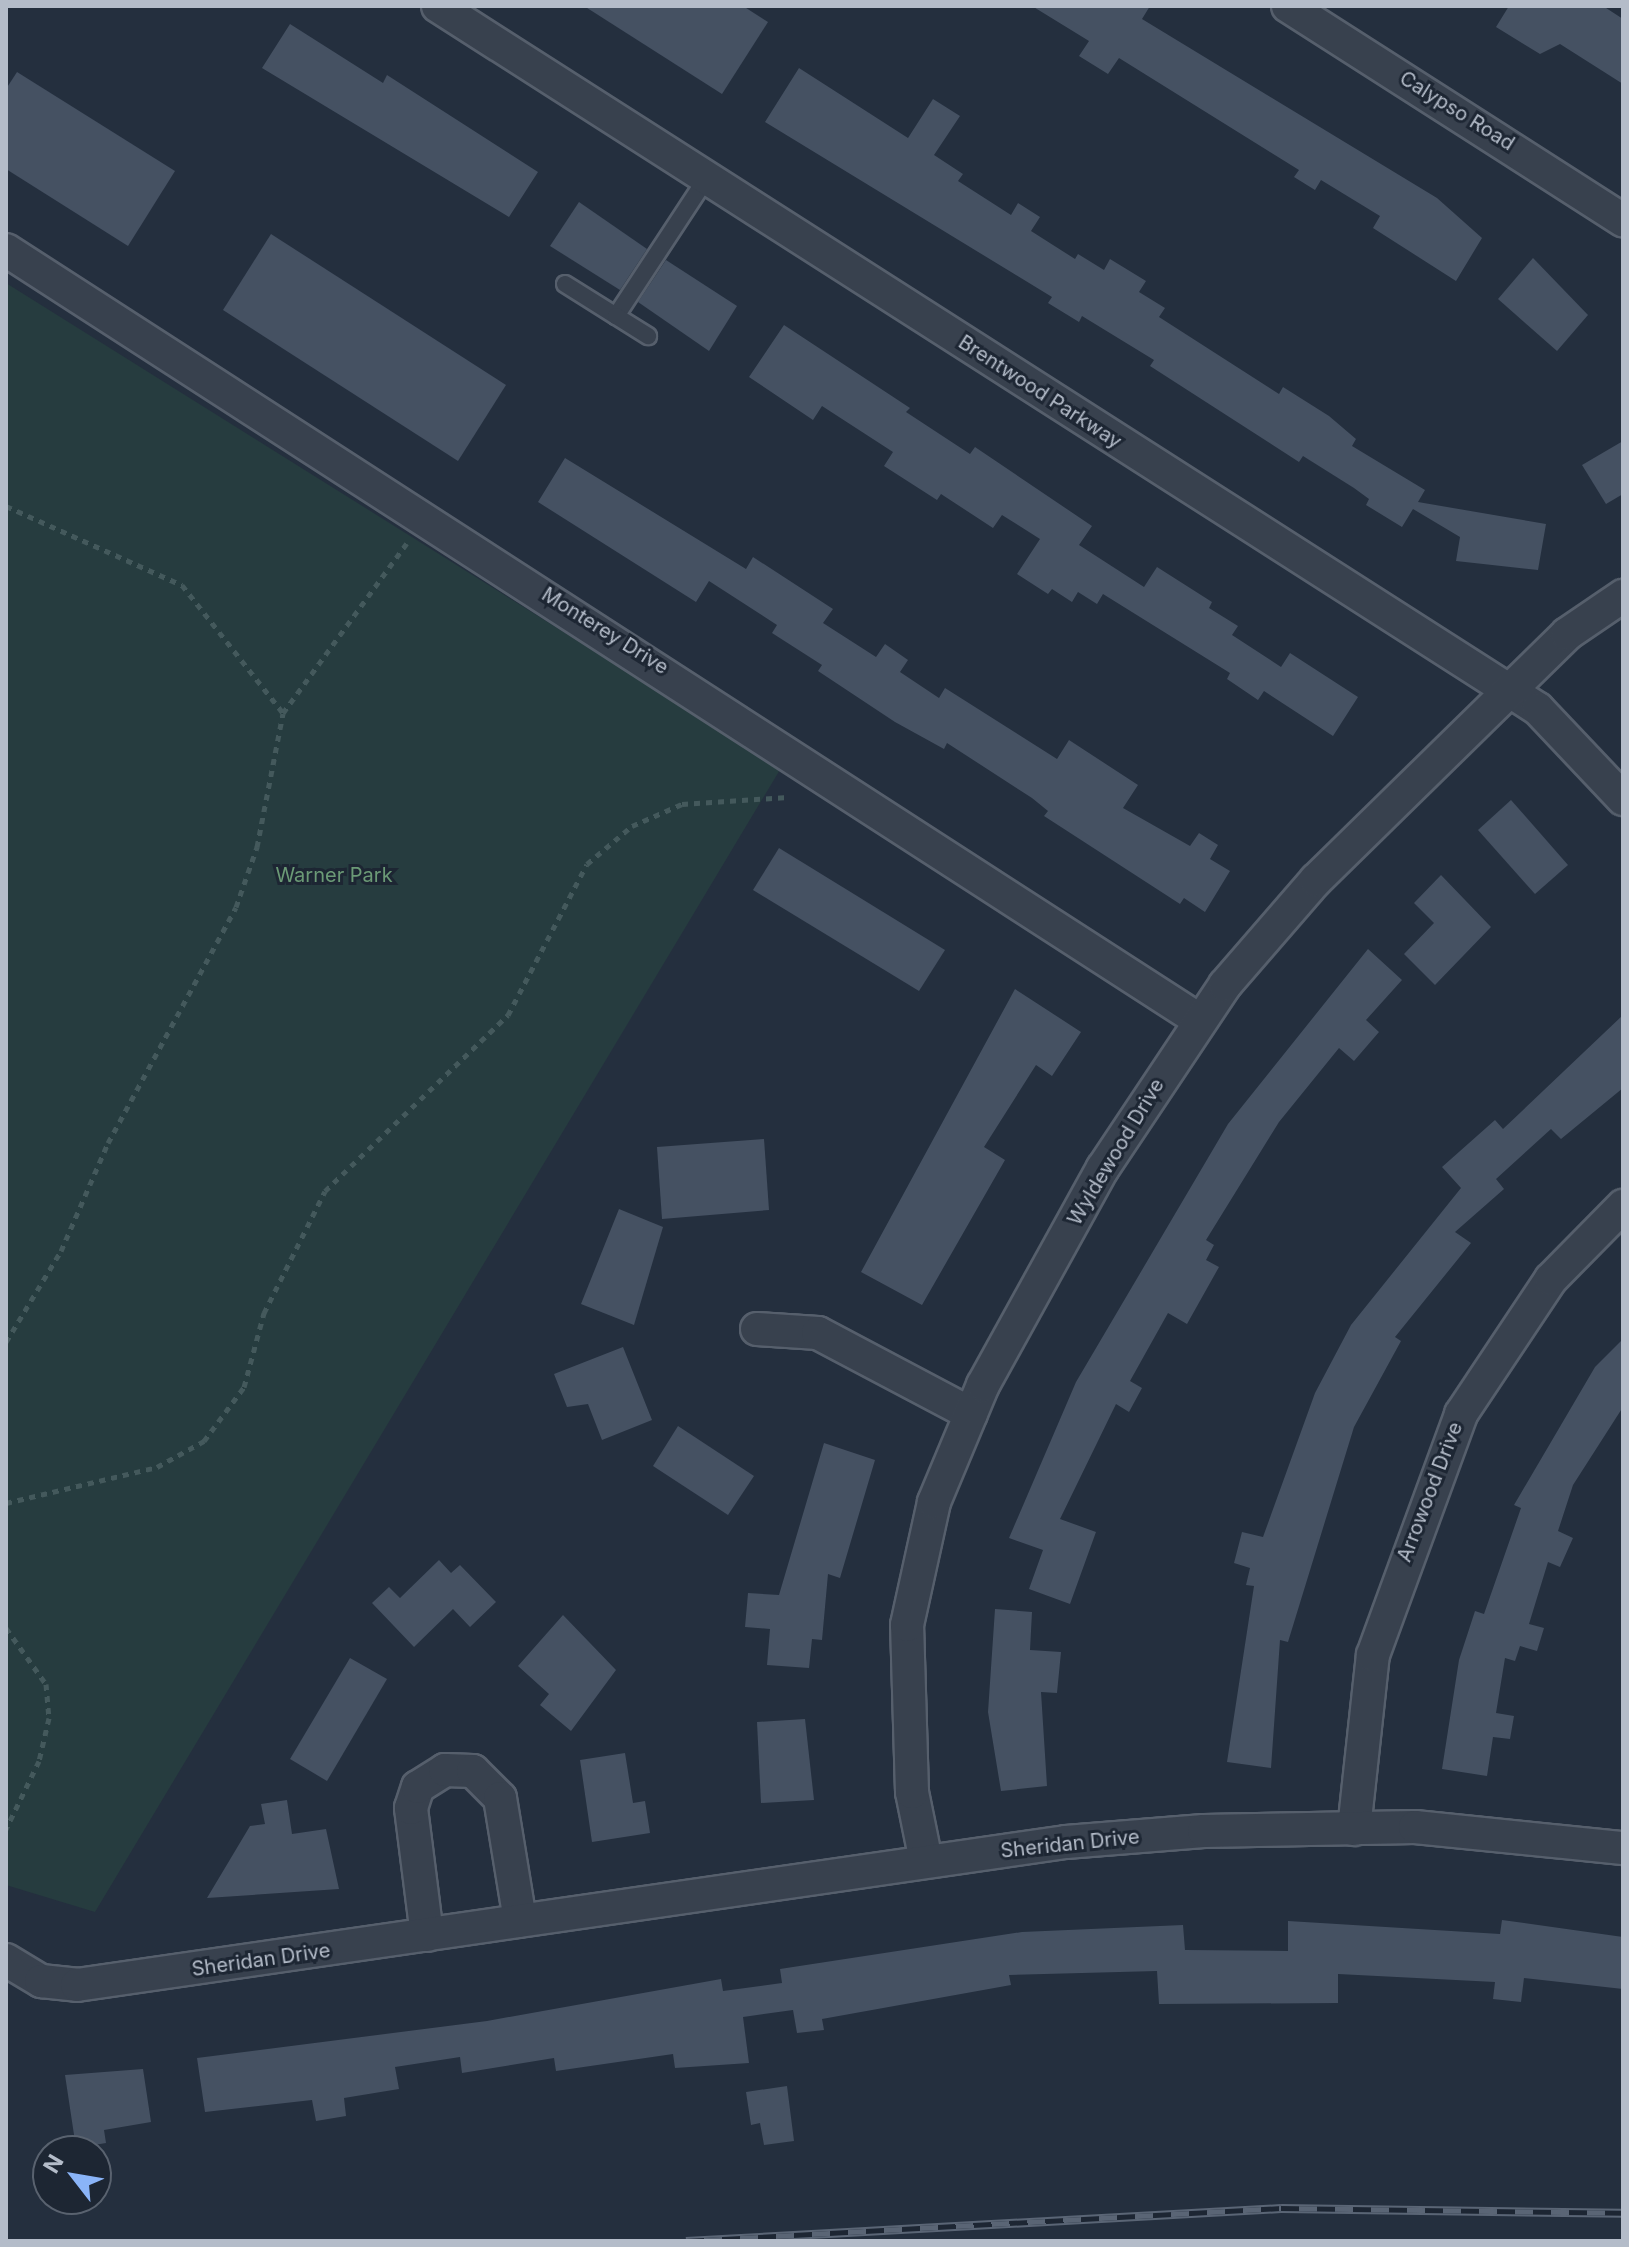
<!DOCTYPE html>
<style>
body{margin:0}
#map{position:relative;width:1629px;height:2247px;overflow:hidden;background:#242f3e;font-family:Inter,sans-serif}
div>[style]{position:absolute}
.green>*{inset:0;background:#263c3f}
.building>*{inset:0;background:#455162}
.path>*{height:5px;margin-top:-2.5px;transform-origin:0;background:repeating-linear-gradient(90deg,#44595c 0 6px,transparent 0 12px)}
.roads{filter:drop-shadow(2px 0 #565f6c) drop-shadow(-2px 0 #565f6c) drop-shadow(0 2px #565f6c) drop-shadow(0 -2px #565f6c)}
.service>*{height:16px;margin:-8px;padding:0 8px;transform-origin:8px;border-radius:8px;background:#38414e}
.minor>*{height:32px;margin:-16px;padding:0 16px;transform-origin:16px;border-radius:16px;background:#38414e}
.rail>*{height:9px;margin-top:-4.5px;transform-origin:0;background:repeating-linear-gradient(90deg,#1d2633 0 18px,#5a6575 0 36px);box-sizing:border-box;border-block:2px solid #5a6575}
span{translate:-50% -50%;white-space:nowrap;text-align:center;line-height:1.15;-webkit-text-stroke:6px #1d2633;paint-order:stroke}
.street-label{font-size:20px;color:#b4bcc9}
.park-label{font-size:20px;color:#6b9a76}
.frame{position:absolute;inset:0;border:8px solid #b4bcc9;pointer-events:none}
.north{position:absolute;left:32px;top:2135px;width:80px;height:80px;box-sizing:border-box;background:#1d2633;border:2px solid #59626f;border-radius:50%;rotate:301deg;font-size:22px;font-weight:700;line-height:32px;text-align:center;color:#b4bcc9}
.north::after{content:'';display:block;margin:auto;width:28px;height:36px;background:#8ab4f8;clip-path:polygon(50% 0,100% 100%,50% 72%,0 100%)}
</style>
<div id="map">
<div class="green">
<div style="clip-path:polygon(6px 283px,781px 768px,95px 1912px,6px 1885px)"></div>
</div>
<div class="building">
<div style="clip-path:polygon(584px 6px,743px 6px,768px 22px,722px 94px)"></div>
<div style="clip-path:polygon(1032px 6px,1150px 6px,1142px 19px,1437px 198px,1482px 238px,1456px 281px,1373px 228px,1380px 216px,1321px 180px,1315px 190px,1294px 177px,1299px 170px,1119px 58px,1108px 74px,1079px 56px,1089px 41px)"></div>
<div style="clip-path:polygon(1509px 6px,1603px 6px,1623px 19px,1623px 84px,1560px 44px,1540px 54px,1496px 27px)"></div>
<div style="clip-path:polygon(290px 24px,383px 83px,387px 75px,538px 172px,509px 217px,262px 68px)"></div>
<div style="clip-path:polygon(799px 68px,908px 138px,933px 99px,960px 116px,934px 155px,963px 174px,958px 181px,1011px 215px,1018px 203px,1040px 217px,1031px 231px,1075px 259px,1078px 254px,1104px 270px,1110px 259px,1146px 281px,1139px 292px,1165px 308px,1159px 317px,1279px 394px,1283px 387px,1329px 416px,1356px 439px,1352px 446px,1425px 490px,1418px 502px,1546px 524px,1538px 570px,1456px 561px,1460px 537px,1413px 509px,1402px 527px,1366px 505px,1369px 499px,1354px 488px,1303px 456px,1299px 462px,1150px 366px,1154px 360px,1082px 316px,1079px 322px,1048px 303px,1052px 297px,765px 122px)"></div>
<div style="clip-path:polygon(17px 72px,175px 171px,128px 246px,6px 169px,6px 89px)"></div>
<div style="clip-path:polygon(579px 202px,647px 249px,620px 290px,550px 246px)"></div>
<div style="clip-path:polygon(271px 234px,506px 385px,458px 461px,223px 310px)"></div>
<div style="clip-path:polygon(1533px 258px,1588px 315px,1557px 351px,1498px 299px)"></div>
<div style="clip-path:polygon(666px 260px,737px 306px,709px 351px,638px 302px)"></div>
<div style="clip-path:polygon(784px 325px,910px 408px,906px 412px,970px 454px,975px 447px,1092px 526px,1079px 545px,1144px 587px,1157px 567px,1212px 602px,1209px 608px,1238px 626px,1232px 635px,1281px 667px,1290px 653px,1358px 697px,1333px 736px,1264px 691px,1258px 700px,1227px 679px,1230px 673px,1103px 594px,1097px 604px,1078px 592px,1072px 602px,1052px 589px,1048px 594px,1017px 574px,1040px 539px,1002px 515px,993px 528px,941px 494px,937px 500px,884px 466px,893px 452px,822px 406px,813px 420px,749px 377px)"></div>
<div style="clip-path:polygon(1623px 441px,1623px 494px,1606px 504px,1582px 465px)"></div>
<div style="clip-path:polygon(565px 458px,746px 569px,753px 557px,833px 609px,823px 623px,876px 657px,885px 644px,908px 660px,900px 672px,939px 698px,945px 688px,1057px 759px,1069px 740px,1138px 785px,1123px 808px,1190px 846px,1199px 833px,1218px 845px,1210px 859px,1230px 871px,1205px 912px,1184px 898px,1180px 904px,1044px 816px,1048px 811px,1032px 798px,947px 743px,944px 749px,895px 722px,818px 671px,822px 665px,772px 633px,777px 625px,709px 581px,696px 602px,538px 502px)"></div>
<div style="clip-path:polygon(1511px 800px,1568px 865px,1535px 894px,1478px 830px)"></div>
<div style="clip-path:polygon(779px 848px,945px 950px,919px 991px,753px 890px)"></div>
<div style="clip-path:polygon(1441px 875px,1491px 927px,1435px 985px,1404px 954px,1434px 923px,1414px 903px)"></div>
<div style="clip-path:polygon(1368px 949px,1402px 980px,1366px 1020px,1379px 1032px,1354px 1061px,1339px 1048px,1279px 1122px,1206px 1240px,1214px 1245px,1206px 1260px,1219px 1267px,1187px 1324px,1168px 1313px,1130px 1381px,1142px 1388px,1129px 1412px,1116px 1404px,1060px 1519px,1096px 1532px,1070px 1604px,1029px 1589px,1043px 1550px,1009px 1538px,1076px 1382px,1228px 1124px)"></div>
<div style="clip-path:polygon(1015px 989px,1081px 1032px,1052px 1076px,1036px 1065px,984px 1147px,1005px 1160px,922px 1305px,861px 1272px)"></div>
<div style="clip-path:polygon(1623px 1015px,1623px 1088px,1561px 1139px,1551px 1129px,1496px 1179px,1504px 1189px,1455px 1232px,1471px 1243px,1395px 1337px,1401px 1341px,1354px 1427px,1288px 1642px,1280px 1640px,1271px 1768px,1227px 1762px,1254px 1586px,1246px 1585px,1250px 1568px,1234px 1563px,1242px 1532px,1263px 1537px,1315px 1393px,1351px 1325px,1461px 1188px,1442px 1167px,1495px 1120px,1503px 1129px)"></div>
<div style="clip-path:polygon(764px 1139px,769px 1210px,662px 1219px,657px 1147px)"></div>
<div style="clip-path:polygon(619px 1209px,663px 1227px,634px 1325px,581px 1304px)"></div>
<div style="clip-path:polygon(1623px 1339px,1623px 1407px,1573px 1485px,1558px 1531px,1573px 1538px,1560px 1567px,1548px 1562px,1529px 1624px,1544px 1628px,1537px 1651px,1520px 1646px,1515px 1661px,1505px 1658px,1496px 1713px,1514px 1716px,1510px 1739px,1493px 1737px,1487px 1776px,1442px 1769px,1459px 1660px,1475px 1611px,1484px 1614px,1521px 1508px,1514px 1505px,1595px 1367px)"></div>
<div style="clip-path:polygon(623px 1347px,652px 1420px,602px 1440px,588px 1404px,567px 1407px,554px 1374px)"></div>
<div style="clip-path:polygon(678px 1426px,754px 1476px,728px 1515px,653px 1466px)"></div>
<div style="clip-path:polygon(824px 1443px,875px 1460px,840px 1578px,828px 1574px,822px 1640px,812px 1639px,809px 1668px,767px 1665px,770px 1629px,745px 1627px,748px 1593px,779px 1595px)"></div>
<div style="clip-path:polygon(439px 1560px,451px 1573px,460px 1565px,496px 1602px,470px 1627px,453px 1609px,414px 1647px,372px 1603px,389px 1587px,400px 1598px)"></div>
<div style="clip-path:polygon(995px 1609px,1032px 1612px,1030px 1650px,1061px 1652px,1057px 1693px,1041px 1692px,1047px 1786px,1001px 1791px,988px 1712px)"></div>
<div style="clip-path:polygon(563px 1615px,616px 1670px,571px 1731px,540px 1705px,549px 1694px,518px 1666px)"></div>
<div style="clip-path:polygon(350px 1658px,387px 1679px,327px 1781px,290px 1759px)"></div>
<div style="clip-path:polygon(805px 1719px,814px 1800px,761px 1803px,757px 1722px)"></div>
<div style="clip-path:polygon(625px 1753px,633px 1803px,645px 1801px,650px 1833px,592px 1842px,580px 1760px)"></div>
<div style="clip-path:polygon(287px 1800px,292px 1834px,326px 1829px,339px 1889px,207px 1898px,250px 1826px,265px 1824px,261px 1804px)"></div>
<div style="clip-path:polygon(1502px 1920px,1623px 1937px,1623px 1989px,1524px 1978px,1521px 2002px,1493px 1999px,1495px 1982px,1338px 1974px,1338px 2003px,1159px 2004px,1157px 1971px,1009px 1975px,1011px 1985px,822px 2019px,824px 2030px,797px 2033px,793px 2010px,743px 2017px,749px 2063px,675px 2068px,673px 2054px,556px 2071px,554px 2058px,462px 2073px,460px 2057px,395px 2067px,399px 2089px,344px 2098px,346px 2116px,316px 2121px,312px 2100px,205px 2112px,197px 2058px,487px 2021px,721px 1979px,723px 1991px,782px 1983px,780px 1969px,1022px 1932px,1183px 1925px,1185px 1950px,1288px 1951px,1288px 1921px,1500px 1934px)"></div>
<div style="clip-path:polygon(143px 2069px,151px 2122px,104px 2130px,106px 2143px,76px 2148px,65px 2075px)"></div>
<div style="clip-path:polygon(787px 2086px,794px 2141px,764px 2145px,760px 2123px,751px 2125px,746px 2092px)"></div>
</div>
<div class="path">
<div style="left:6px;top:506px;width:193px;rotate:24.2deg"></div>
<div style="left:182px;top:585px;width:163px;rotate:51.7deg"></div>
<div style="left:6px;top:1342px;width:106px;rotate:-58.9deg"></div>
<div style="left:61px;top:1251px;width:118px;rotate:-66.5deg"></div>
<div style="left:108px;top:1143px;width:268px;rotate:-61.5deg"></div>
<div style="left:236px;top:907px;width:64px;rotate:-70.7deg"></div>
<div style="left:257px;top:847px;width:136px;rotate:-79deg"></div>
<div style="left:283px;top:713px;width:210px;rotate:-53.9deg"></div>
<div style="left:6px;top:1503px;width:155px;rotate:-13.4deg"></div>
<div style="left:157px;top:1467px;width:54px;rotate:-29deg"></div>
<div style="left:204px;top:1441px;width:67px;rotate:-53.5deg"></div>
<div style="left:244px;top:1387px;width:77px;rotate:-74.9deg"></div>
<div style="left:264px;top:1313px;width:136px;rotate:-63.4deg"></div>
<div style="left:325px;top:1191px;width:254px;rotate:-43.9deg"></div>
<div style="left:508px;top:1015px;width:170px;rotate:-62.4deg"></div>
<div style="left:587px;top:864px;width:59px;rotate:-40.2deg"></div>
<div style="left:632px;top:826px;width:55px;rotate:-23.7deg"></div>
<div style="left:682px;top:804px;width:106px;rotate:-3.8deg"></div>
<div style="left:6px;top:1628px;width:69px;rotate:54.5deg"></div>
<div style="left:46px;top:1684px;width:34px;rotate:85deg"></div>
<div style="left:49px;top:1718px;width:44px;rotate:103.1deg"></div>
<div style="left:39px;top:1761px;width:76px;rotate:115.9deg"></div>
</div>
<div class="roads">
<div class="service">
<div style="left:565px;top:284px;width:60px;rotate:32.1deg"></div>
<div style="left:616px;top:316px;width:164px;rotate:-56.7deg"></div>
<div style="left:616px;top:316px;width:38px;rotate:32deg"></div>
</div>
<div class="minor">
<div style="left:438px;top:6px;width:1305px;rotate:32.58deg"></div>
<div style="left:1538px;top:709px;width:124px;rotate:46.6deg"></div>
<div style="left:1288px;top:6px;width:398px;rotate:32.6deg"></div>
<div style="left:6px;top:250px;width:1420px;rotate:32.84deg"></div>
<div style="left:757px;top:1329px;width:61px;rotate:3.8deg"></div>
<div style="left:818px;top:1333px;width:173px;rotate:27.9deg"></div>
<div style="left:1354px;top:1829px;width:175px;rotate:-83.8deg"></div>
<div style="left:1373px;top:1655px;width:257px;rotate:-69.9deg"></div>
<div style="left:1461px;top:1414px;width:162px;rotate:-56.3deg"></div>
<div style="left:1551px;top:1279px;width:103px;rotate:-45.4deg"></div>
<div style="left:926px;top:1861px;width:70px;rotate:-101.5deg"></div>
<div style="left:912px;top:1792px;width:167px;rotate:-91.7deg"></div>
<div style="left:907px;top:1625px;width:126px;rotate:-77.6deg"></div>
<div style="left:934px;top:1502px;width:127px;rotate:-67.3deg"></div>
<div style="left:983px;top:1385px;width:248px;rotate:-61.1deg"></div>
<div style="left:1103px;top:1168px;width:220px;rotate:-56.3deg"></div>
<div style="left:1225px;top:985px;width:139px;rotate:-49.1deg"></div>
<div style="left:1316px;top:880px;width:351px;rotate:-44.4deg"></div>
<div style="left:1567px;top:634px;width:68px;rotate:-34.2deg"></div>
<div style="left:427px;top:1935px;width:128px;rotate:-97.2deg"></div>
<div style="left:411px;top:1808px;width:22px;rotate:-72deg"></div>
<div style="left:418px;top:1787px;width:32px;rotate:-32deg"></div>
<div style="left:445px;top:1770px;width:28px;rotate:2deg"></div>
<div style="left:473px;top:1771px;width:38px;rotate:45deg"></div>
<div style="left:500px;top:1798px;width:124px;rotate:80.7deg"></div>
<div style="left:6px;top:1960px;width:41px;rotate:31deg"></div>
<div style="left:41px;top:1981px;width:36px;rotate:6deg"></div>
<div style="left:77px;top:1985px;width:999px;rotate:-8.23deg"></div>
<div style="left:1066px;top:1842px;width:138px;rotate:-4.6deg"></div>
<div style="left:1204px;top:1831px;width:211px;rotate:-1.1deg"></div>
<div style="left:1415px;top:1827px;width:209px;rotate:5.8deg"></div>
</div>
</div>
<div class="rail">
<div style="left:686px;top:2241px;width:596px;rotate:-3.17deg"></div>
<div style="left:1281px;top:2208px;width:342px;rotate:0.8deg"></div>
</div>
<div class="street-label">
<span style="left:1457px;top:111px;rotate:32deg">Calypso Road</span>
<span style="left:1040px;top:392px;rotate:33deg">Brentwood Parkway</span>
<span style="left:605px;top:631px;rotate:32deg">Monterey Drive</span>
<span style="left:1116px;top:1152px;rotate:-59deg">Wyldewood Drive</span>
<span style="left:1430px;top:1492px;rotate:-69deg">Arrowood Drive</span>
<span style="left:1070px;top:1844px;rotate:-6deg">Sheridan Drive</span>
<span style="left:261px;top:1960px;rotate:-8deg">Sheridan Drive</span>
</div>
<div class="park-label">
<span style="left:334px;top:875px">Warner Park</span>
</div>
<div class="frame"></div>
<div class="north">N</div>
</div>
